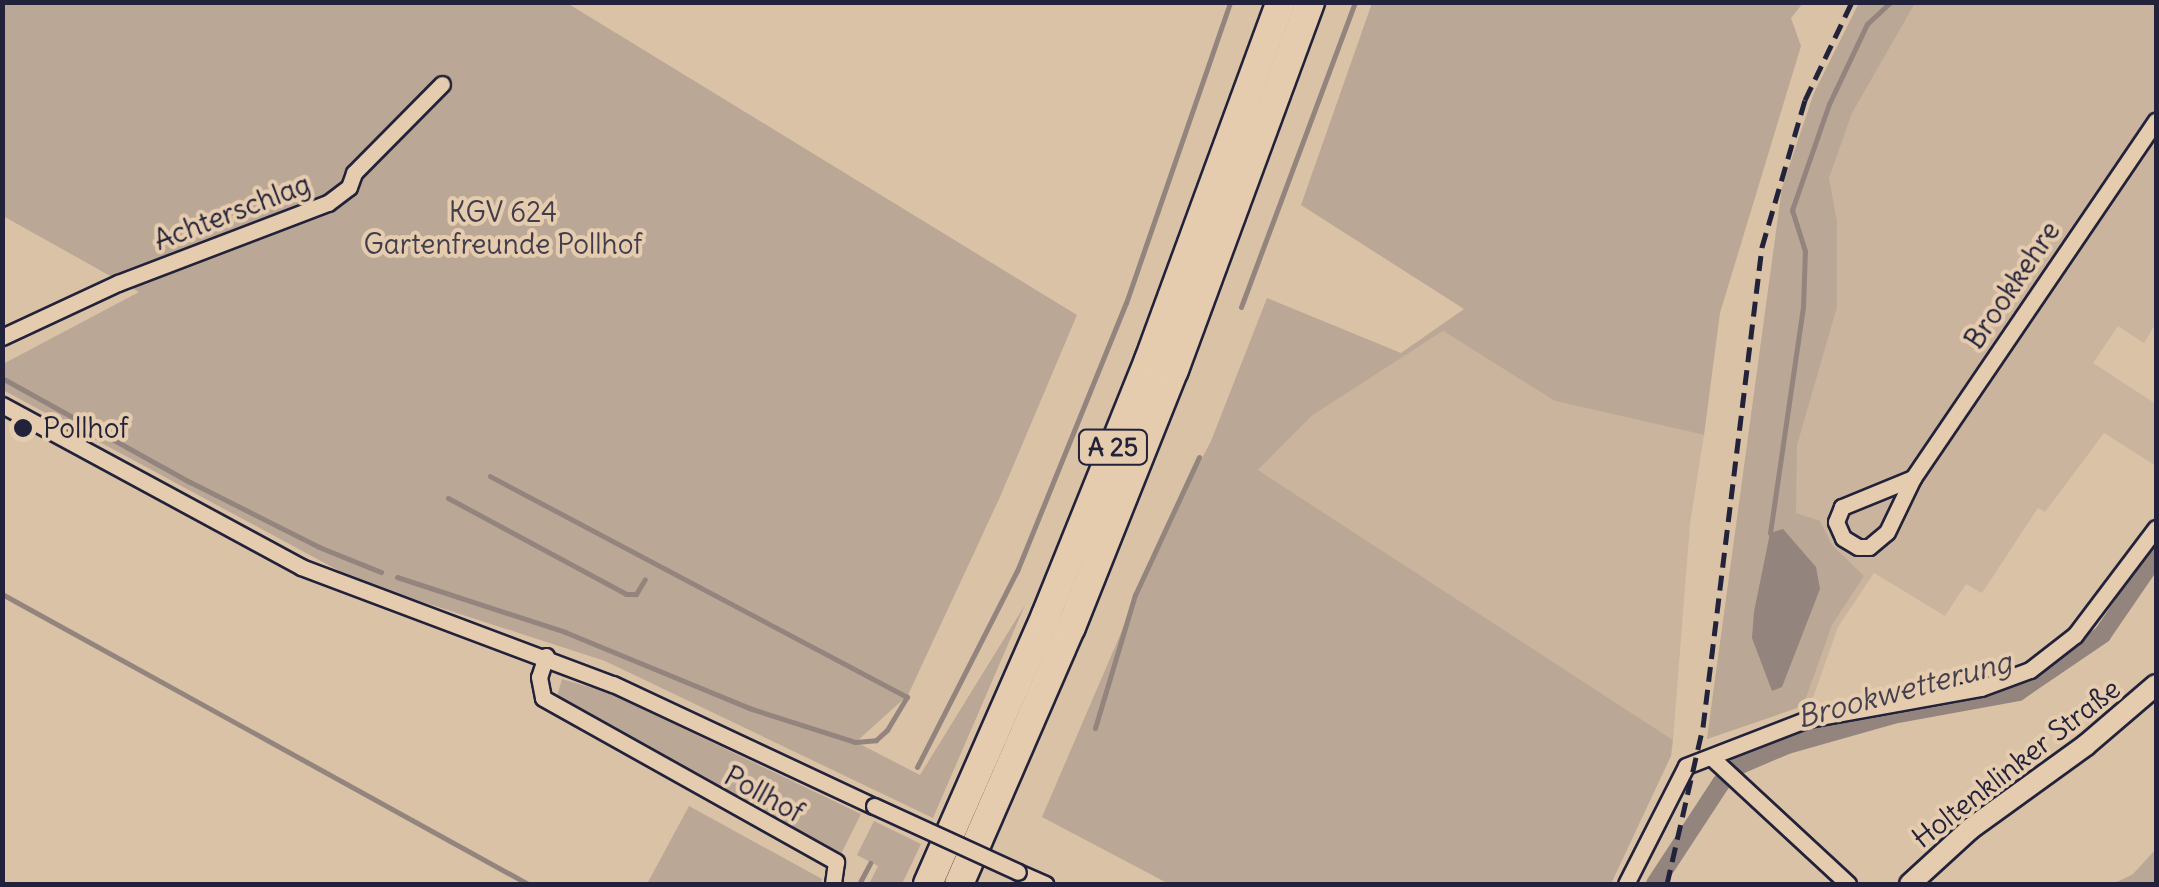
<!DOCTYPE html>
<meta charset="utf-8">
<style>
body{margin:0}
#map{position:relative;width:2159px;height:887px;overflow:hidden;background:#dac2a7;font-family:Delius,sans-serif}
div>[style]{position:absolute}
.built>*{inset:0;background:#cab49e}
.green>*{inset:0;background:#bba795}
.water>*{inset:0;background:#93847e}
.stream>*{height:5px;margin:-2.5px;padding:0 2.5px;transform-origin:2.5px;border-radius:2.5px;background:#93847e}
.canal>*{height:18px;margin:-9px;padding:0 9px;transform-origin:9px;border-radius:9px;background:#93847e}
.roads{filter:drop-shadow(2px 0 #22223b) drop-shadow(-2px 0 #22223b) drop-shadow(0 2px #22223b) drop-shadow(0 -2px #22223b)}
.minor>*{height:15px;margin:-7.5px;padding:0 7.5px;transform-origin:7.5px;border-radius:7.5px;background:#e6ccae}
.secondary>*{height:20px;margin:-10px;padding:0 10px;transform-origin:10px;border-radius:10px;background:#e6ccae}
.motorway>*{height:28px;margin:-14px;padding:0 14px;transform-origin:14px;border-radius:14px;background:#e6ccae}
.rail>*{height:5px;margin-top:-2.5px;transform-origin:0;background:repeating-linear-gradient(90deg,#22223b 0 15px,transparent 0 23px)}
.bridges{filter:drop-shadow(2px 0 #22223b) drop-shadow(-2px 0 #22223b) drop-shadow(0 2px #22223b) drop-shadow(0 -2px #22223b)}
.minor-bridge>*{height:15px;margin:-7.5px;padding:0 7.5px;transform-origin:7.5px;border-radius:7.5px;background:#e6ccae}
.dots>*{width:28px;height:28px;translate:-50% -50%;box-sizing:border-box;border:5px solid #e6ccae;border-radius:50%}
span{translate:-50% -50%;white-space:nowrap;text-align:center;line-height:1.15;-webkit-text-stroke:8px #e6ccae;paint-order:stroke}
.shield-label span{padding:2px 8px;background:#e6ccae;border:2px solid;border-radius:8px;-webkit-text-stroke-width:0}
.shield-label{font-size:25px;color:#22223b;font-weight:700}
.street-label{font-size:28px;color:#22223b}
.park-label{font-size:28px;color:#413d4d}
.poi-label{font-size:28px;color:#22223b}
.left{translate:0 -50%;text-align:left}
.water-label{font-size:30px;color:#443f4f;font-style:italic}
.frame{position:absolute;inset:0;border:5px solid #22223b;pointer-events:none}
</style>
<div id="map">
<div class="built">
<div style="clip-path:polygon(1859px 3px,2156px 3px,2156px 323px,2144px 343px,2118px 326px,2093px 363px,2156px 404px,2156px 466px,2104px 433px,2045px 512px,2038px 508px,1982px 593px,1966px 584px,1945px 616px,1874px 573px,1838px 627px,1811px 703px,1707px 739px,1782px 188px,1814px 93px)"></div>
<div style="clip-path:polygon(1443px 331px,1555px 401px,1704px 435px,1690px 524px,1673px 740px,1258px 470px,1313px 415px)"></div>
</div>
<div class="green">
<div style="clip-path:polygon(3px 3px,567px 3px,1077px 315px,1000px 497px,908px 695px,856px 742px,920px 775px,1025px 605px,933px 818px,605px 661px,358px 581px,3px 390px,3px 364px,139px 292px,3px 216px)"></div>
<div style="clip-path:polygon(1372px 3px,1803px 3px,1791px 18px,1801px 46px,1720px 313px,1704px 435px,1555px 401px,1443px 331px,1313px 415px,1258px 470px,1673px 740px,1671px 756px,1611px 884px,1169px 884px,1042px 817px,1169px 521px,1211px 441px,1267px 298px,1401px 353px,1464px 309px,1301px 205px)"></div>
<div style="clip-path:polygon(evenodd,1859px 3px,1915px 3px,1852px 113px,1829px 178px,1837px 222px,1837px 307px,1797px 445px,1796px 513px,1820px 521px,1832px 545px,1864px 576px,1832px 625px,1803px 706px,1707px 739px,1782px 188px,1814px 93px,1859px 3px,1820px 589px,1795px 647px,1772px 691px,1767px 675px,1820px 589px)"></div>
<div style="clip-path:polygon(562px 679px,609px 693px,861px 814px,839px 858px,556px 700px)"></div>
<div style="clip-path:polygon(689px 806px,822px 879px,820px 884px,647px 884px)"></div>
<div style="clip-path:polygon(874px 821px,921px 844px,902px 884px,869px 884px,878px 866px,857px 855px)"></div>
<div style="clip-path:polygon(2156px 849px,2156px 884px,2113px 884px,2133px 874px)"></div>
</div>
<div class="water">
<div style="clip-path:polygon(1783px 529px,1816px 567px,1820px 589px,1782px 687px,1772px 691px,1752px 638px,1754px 612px,1770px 533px)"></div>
</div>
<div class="stream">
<div style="left:1241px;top:307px;width:326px;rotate:-69.5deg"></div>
<div style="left:2px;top:378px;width:215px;rotate:29deg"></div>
<div style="left:190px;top:482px;width:144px;rotate:26.7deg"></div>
<div style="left:319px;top:547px;width:67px;rotate:22deg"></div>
<div style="left:448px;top:498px;width:202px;rotate:28.3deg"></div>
<div style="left:626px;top:594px;width:10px"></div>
<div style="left:636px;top:594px;width:17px;rotate:-59deg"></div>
<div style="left:1770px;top:533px;width:228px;rotate:-81.7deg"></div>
<div style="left:1803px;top:307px;width:56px;rotate:-88deg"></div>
<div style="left:1805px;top:251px;width:43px;rotate:-107.6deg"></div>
<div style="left:1792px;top:210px;width:112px;rotate:-70.8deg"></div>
<div style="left:1829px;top:104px;width:89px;rotate:-64.6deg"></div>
<div style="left:1867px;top:24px;width:33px;rotate:-43deg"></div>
<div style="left:397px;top:577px;width:177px;rotate:18.1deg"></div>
<div style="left:565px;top:632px;width:199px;rotate:22.4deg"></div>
<div style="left:749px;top:708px;width:111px;rotate:17.8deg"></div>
<div style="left:855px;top:742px;width:21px;rotate:-5deg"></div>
<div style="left:876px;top:740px;width:15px;rotate:-42deg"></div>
<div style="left:887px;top:730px;width:39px;rotate:-59deg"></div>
<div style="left:907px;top:697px;width:472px;rotate:-152.1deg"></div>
<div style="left:2px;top:594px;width:601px;rotate:28.87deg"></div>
<div style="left:1095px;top:728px;width:139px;rotate:-73.3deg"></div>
<div style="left:1135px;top:595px;width:152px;rotate:-65.1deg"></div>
<div style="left:917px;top:767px;width:220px;rotate:-63deg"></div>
<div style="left:1017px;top:571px;width:289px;rotate:-67.9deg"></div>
<div style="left:1126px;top:303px;width:318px;rotate:-70.9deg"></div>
<div style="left:859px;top:884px;width:24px;rotate:-62deg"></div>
</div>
<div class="canal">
<div style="left:1655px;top:884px;width:121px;rotate:-56.8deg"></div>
<div style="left:1721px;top:783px;width:24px;rotate:-45deg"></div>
<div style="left:1738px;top:766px;width:53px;rotate:-23.2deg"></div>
<div style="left:1787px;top:745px;width:110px;rotate:-15.8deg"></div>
<div style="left:1893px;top:715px;width:127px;rotate:-10.4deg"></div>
<div style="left:2018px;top:692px;width:102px;rotate:-34.2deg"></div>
<div style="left:2102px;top:635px;width:96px;rotate:-55.6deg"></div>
</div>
<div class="roads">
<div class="minor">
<div style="left:2px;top:337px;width:128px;rotate:-25deg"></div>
<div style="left:118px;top:283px;width:225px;rotate:-20.9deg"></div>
<div style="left:328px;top:203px;width:26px;rotate:-37deg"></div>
<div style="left:349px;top:187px;width:15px;rotate:-70deg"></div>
<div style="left:354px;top:173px;width:125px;rotate:-45.3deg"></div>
<div style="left:2px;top:405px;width:340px;rotate:28.4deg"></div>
<div style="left:301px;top:567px;width:333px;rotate:20.6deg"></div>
<div style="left:613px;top:684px;width:288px;rotate:25.1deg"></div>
<div style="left:1913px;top:478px;width:77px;rotate:157.8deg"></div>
<div style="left:1842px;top:507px;width:16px;rotate:112deg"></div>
<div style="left:1836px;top:522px;width:17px;rotate:66deg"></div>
<div style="left:1843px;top:538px;width:17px;rotate:31deg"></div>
<div style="left:1858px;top:547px;width:11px"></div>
<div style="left:1869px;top:547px;width:23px;rotate:-40deg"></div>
<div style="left:1887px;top:532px;width:60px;rotate:-64.3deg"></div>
<div style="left:1913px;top:478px;width:432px;rotate:-55.8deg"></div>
<div style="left:546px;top:656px;width:22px;rotate:108deg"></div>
<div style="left:539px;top:677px;width:21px;rotate:79deg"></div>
<div style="left:543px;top:698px;width:336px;rotate:29.2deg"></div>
<div style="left:836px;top:862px;width:22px;rotate:98deg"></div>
<div style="left:1711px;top:757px;width:187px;rotate:42.8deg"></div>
<div style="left:1018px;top:872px;width:30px;rotate:24deg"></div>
<div style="left:1626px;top:884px;width:132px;rotate:-63deg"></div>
<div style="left:1686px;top:766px;width:131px;rotate:-21.1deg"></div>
<div style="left:1808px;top:719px;width:176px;rotate:-10.2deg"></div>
<div style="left:1981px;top:688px;width:52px;rotate:-20.2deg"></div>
<div style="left:2030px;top:670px;width:57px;rotate:-37.9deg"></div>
<div style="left:2075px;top:635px;width:134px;rotate:-52.9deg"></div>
</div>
<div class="secondary">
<div style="left:1910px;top:884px;width:81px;rotate:-42.5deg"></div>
<div style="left:1970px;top:829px;width:143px;rotate:-35.9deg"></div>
<div style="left:2086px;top:745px;width:92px;rotate:-40.6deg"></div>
</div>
<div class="motorway">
<div style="left:928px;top:884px;width:294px;rotate:-66.3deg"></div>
<div style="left:1046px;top:615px;width:275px;rotate:-68deg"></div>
<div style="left:1149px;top:360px;width:382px;rotate:-69.8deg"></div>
<div style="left:959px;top:884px;width:280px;rotate:-66.5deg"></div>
<div style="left:1071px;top:627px;width:277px;rotate:-68.2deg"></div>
<div style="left:1174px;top:370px;width:392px;rotate:-69.7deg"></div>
</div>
</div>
<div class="rail">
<div style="left:1667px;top:884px;width:161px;rotate:-77.1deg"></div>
<div style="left:1703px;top:727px;width:484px;rotate:-83deg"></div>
<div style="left:1762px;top:247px;width:153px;rotate:-73.7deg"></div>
<div style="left:1805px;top:100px;width:109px;rotate:-64.4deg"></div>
</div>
<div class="bridges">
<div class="minor-bridge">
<div style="left:874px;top:806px;width:158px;rotate:24.6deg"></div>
</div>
</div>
<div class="dots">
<div style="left:23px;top:428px;background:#22223b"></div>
</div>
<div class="shield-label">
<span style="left:1113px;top:447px">A 25</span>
</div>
<div class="street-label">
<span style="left:232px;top:212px;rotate:-21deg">Achterschlag</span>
<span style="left:2012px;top:285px;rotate:-56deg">Brookkehre</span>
<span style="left:2016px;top:763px;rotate:-38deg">Holtenklinker Straße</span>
<span style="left:764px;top:794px;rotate:29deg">Pollhof</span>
</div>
<div class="park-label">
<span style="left:503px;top:228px">KGV 624<br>Gartenfreunde Pollhof</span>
</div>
<div class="poi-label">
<span class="left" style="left:43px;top:428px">Pollhof</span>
</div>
<div class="water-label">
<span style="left:1904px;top:689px;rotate:-15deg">Brookwetterung</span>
</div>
<div class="frame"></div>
</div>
